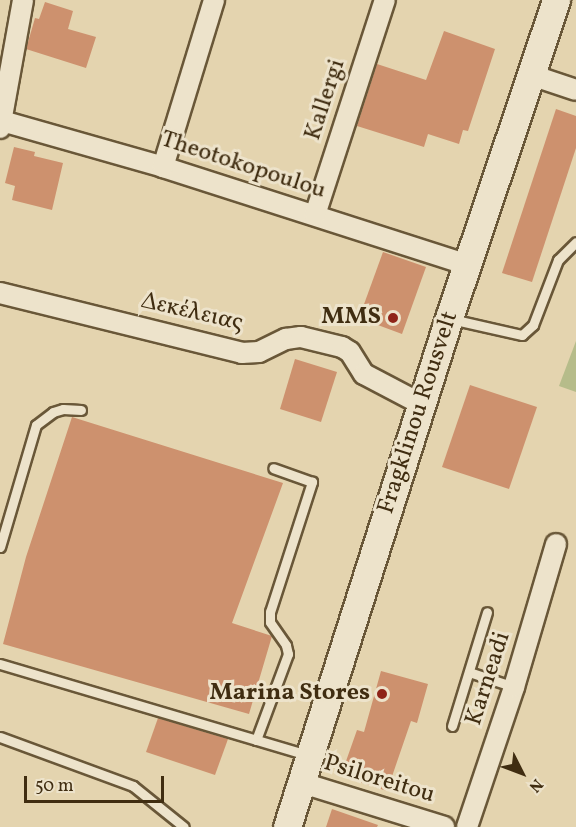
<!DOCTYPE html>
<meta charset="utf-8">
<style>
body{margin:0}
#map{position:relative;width:576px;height:827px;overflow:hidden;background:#e4d4af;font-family:Vollkorn,serif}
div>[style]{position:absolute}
.green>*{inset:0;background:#b6bc8a}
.building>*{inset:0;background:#cd916e}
.roads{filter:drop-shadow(2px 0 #695738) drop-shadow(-2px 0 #695738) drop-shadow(0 2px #695738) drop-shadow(0 -2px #695738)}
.lane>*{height:9px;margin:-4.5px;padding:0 4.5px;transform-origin:4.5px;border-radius:4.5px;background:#ede3cb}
.street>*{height:20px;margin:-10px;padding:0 10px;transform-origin:10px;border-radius:10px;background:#ede3cb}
.secondary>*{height:27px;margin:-13.5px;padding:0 13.5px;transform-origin:13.5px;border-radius:13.5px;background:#ede3cb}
.dots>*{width:16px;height:16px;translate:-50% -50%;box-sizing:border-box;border:3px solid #ede3cb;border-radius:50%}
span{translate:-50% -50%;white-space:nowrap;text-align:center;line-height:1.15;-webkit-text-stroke:6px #ede3cb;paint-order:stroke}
.street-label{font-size:24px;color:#402d11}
.poi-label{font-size:24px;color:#402d11;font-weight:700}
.right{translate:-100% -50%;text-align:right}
.north{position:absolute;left:492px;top:743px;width:60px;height:60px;-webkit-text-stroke:4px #ede3cb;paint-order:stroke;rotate:132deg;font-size:16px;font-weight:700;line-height:24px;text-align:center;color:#402d11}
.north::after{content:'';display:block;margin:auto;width:21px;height:27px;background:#402d11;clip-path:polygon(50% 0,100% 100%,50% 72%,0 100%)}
.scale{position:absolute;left:24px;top:776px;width:140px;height:27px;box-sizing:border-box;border:3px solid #402d11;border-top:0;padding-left:8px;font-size:18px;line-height:21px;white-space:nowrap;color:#402d11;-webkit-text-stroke:4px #ede3cb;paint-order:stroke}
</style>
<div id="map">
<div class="green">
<div style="clip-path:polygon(576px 341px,576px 392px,559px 386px)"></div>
</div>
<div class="building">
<div style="clip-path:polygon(45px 2px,73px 11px,68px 29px,96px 37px,86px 68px,26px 49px,35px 18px,39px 19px)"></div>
<div style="clip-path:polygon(444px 31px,495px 49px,468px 131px,463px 130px,459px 144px,428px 134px,424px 147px,357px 126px,377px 64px,426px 80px)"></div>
<div style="clip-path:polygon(556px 109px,576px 116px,576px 148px,532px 282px,502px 273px)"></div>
<div style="clip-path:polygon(14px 147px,35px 152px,34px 156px,63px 163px,52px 210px,12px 200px,15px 186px,5px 183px)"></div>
<div style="clip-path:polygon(383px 252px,426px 267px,402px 334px,359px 318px)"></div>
<div style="clip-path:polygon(295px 359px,337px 372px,321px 422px,280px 409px)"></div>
<div style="clip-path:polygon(470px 385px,537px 407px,509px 489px,442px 467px)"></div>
<div style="clip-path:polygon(72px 417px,283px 483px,232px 623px,272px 636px,249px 714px,3px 644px,26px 557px)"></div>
<div style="clip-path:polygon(381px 671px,428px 684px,417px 723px,411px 721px,387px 791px,350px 779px,345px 764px,357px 730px,364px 732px)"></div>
<div style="clip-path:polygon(158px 718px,228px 739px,215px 775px,146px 752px)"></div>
<div style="clip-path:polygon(332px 809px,378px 825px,377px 827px,326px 827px)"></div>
</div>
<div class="roads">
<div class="lane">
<div style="left:451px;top:319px;width:73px;rotate:12.7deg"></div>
<div style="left:522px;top:335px;width:15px;rotate:-42deg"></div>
<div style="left:533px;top:325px;width:70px;rotate:-69deg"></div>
<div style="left:558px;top:260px;width:25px;rotate:-45deg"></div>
<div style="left:0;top:547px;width:127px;rotate:-73.6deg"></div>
<div style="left:36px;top:425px;width:21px;rotate:-37deg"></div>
<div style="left:53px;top:412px;width:10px;rotate:-17deg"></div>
<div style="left:63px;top:409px;width:18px;rotate:3deg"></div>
<div style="left:0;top:664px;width:321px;rotate:16.5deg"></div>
<div style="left:469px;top:672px;width:47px;rotate:18.4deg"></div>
<div style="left:452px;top:726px;width:119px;rotate:-72.9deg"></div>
<div style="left:0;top:737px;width:142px;rotate:20.2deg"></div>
<div style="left:133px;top:786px;width:65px;rotate:38.8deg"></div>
<div style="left:256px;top:740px;width:92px;rotate:-69.6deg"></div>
<div style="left:288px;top:654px;width:9px;rotate:-103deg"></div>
<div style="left:286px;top:645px;width:28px;rotate:-125deg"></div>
<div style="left:270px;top:622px;width:10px;rotate:-90deg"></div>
<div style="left:270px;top:612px;width:137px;rotate:-72.1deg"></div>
<div style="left:312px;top:482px;width:41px;rotate:-160.3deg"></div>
</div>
<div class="street">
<div style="left:531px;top:75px;width:47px;rotate:18.4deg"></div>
<div style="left:2px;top:121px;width:167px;rotate:15.9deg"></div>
<div style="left:163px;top:167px;width:318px;rotate:17.8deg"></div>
<div style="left:0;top:128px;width:130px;rotate:-79.8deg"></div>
<div style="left:163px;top:167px;width:175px;rotate:-73deg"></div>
<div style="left:315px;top:215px;width:226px;rotate:-72deg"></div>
<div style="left:0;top:293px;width:249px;rotate:13.9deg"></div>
<div style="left:242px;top:353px;width:17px;rotate:-3deg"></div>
<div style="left:259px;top:352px;width:30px;rotate:-26deg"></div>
<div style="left:286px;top:339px;width:15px;rotate:-8deg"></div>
<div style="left:301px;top:337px;width:42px;rotate:13.7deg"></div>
<div style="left:342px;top:347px;width:9px;rotate:32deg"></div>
<div style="left:350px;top:352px;width:26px;rotate:58deg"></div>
<div style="left:364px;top:374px;width:67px;rotate:27.7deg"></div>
<div style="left:299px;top:782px;width:152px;rotate:17.2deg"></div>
<div style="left:467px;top:827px;width:148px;rotate:-71.4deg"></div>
<div style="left:514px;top:687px;width:149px;rotate:-73.6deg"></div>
</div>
<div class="secondary">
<div style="left:287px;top:827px;width:534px;rotate:-72.35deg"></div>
<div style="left:449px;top:318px;width:336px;rotate:-71.4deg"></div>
</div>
</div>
<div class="dots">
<div style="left:393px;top:318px;background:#8f2418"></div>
<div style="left:382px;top:694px;background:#8f2418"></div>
</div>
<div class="street-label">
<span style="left:326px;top:100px;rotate:-72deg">Kallergi</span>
<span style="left:243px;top:166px;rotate:18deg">Theotokopoulou</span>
<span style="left:192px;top:313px;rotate:13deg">Δεκέλειας</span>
<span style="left:419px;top:413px;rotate:-72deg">Fragklinou Rousvelt</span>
<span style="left:489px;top:679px;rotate:-72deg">Karneadi</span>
<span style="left:379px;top:780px;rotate:17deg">Psiloreitou</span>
</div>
<div class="poi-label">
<span class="right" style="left:381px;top:318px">MMS</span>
<span class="right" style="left:370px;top:694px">Marina Stores</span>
</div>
<div class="north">N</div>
<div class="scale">50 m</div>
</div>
